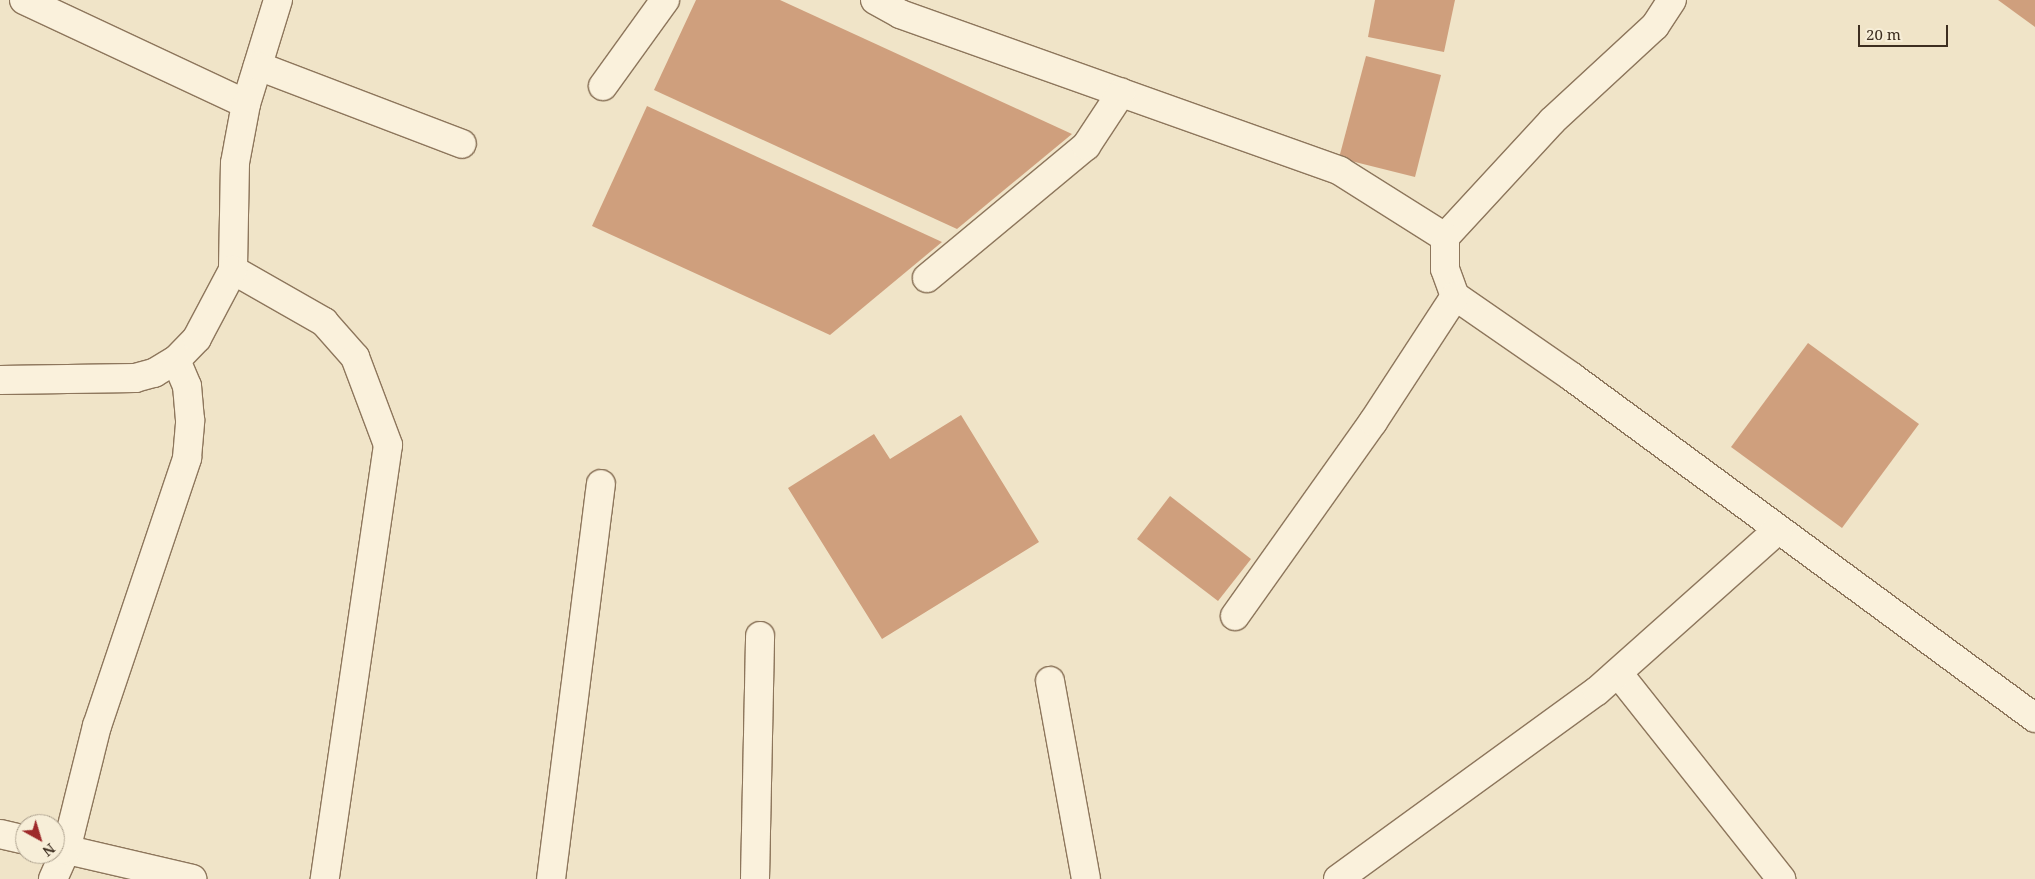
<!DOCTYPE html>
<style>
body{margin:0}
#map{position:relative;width:2035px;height:879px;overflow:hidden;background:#f0e4c8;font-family:"Noto Serif",serif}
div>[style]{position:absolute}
.building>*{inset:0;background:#cf9f7d}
.roads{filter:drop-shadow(1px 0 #8d765c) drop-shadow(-1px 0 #8d765c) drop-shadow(0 1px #8d765c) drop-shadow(0 -1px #8d765c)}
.street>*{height:28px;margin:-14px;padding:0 14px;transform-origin:14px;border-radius:14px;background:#faf1dc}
span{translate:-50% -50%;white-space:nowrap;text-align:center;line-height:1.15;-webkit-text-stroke:4px #f7eed8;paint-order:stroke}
.north{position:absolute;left:15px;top:814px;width:50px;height:50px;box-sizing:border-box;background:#f7eed8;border:1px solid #ada18e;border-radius:50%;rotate:141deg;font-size:14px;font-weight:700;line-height:20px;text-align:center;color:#3d2e20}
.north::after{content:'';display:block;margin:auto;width:18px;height:22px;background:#9e2a2b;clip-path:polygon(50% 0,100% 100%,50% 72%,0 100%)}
.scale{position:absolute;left:1858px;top:25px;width:90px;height:22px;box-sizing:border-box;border:2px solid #3d2e20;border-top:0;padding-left:6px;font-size:15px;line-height:18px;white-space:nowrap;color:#3d2e20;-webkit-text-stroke:4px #f7eed8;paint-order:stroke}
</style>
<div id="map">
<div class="building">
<div style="clip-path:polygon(696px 0,780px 0,1072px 134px,957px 229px,654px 90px)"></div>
<div style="clip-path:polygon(1375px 0,1455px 0,1444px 52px,1368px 37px)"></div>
<div style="clip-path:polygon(1998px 0,2035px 0,2035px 27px)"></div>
<div style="clip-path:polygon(1366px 56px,1441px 75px,1415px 177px,1339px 158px)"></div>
<div style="clip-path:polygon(647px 106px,942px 242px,830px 335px,592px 226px)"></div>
<div style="clip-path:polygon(1808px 343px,1919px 424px,1842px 528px,1731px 447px)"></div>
<div style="clip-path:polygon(961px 415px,1039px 542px,882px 639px,788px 488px,874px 434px,890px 459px)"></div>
<div style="clip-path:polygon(1170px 496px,1251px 559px,1218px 601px,1137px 539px)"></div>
</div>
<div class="roads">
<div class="street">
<div style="left:24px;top:0;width:245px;rotate:25.1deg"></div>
<div style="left:278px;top:0;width:109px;rotate:107.1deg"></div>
<div style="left:246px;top:104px;width:60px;rotate:100.6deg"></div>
<div style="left:235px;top:163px;width:107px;rotate:91.1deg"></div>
<div style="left:233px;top:270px;width:105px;rotate:29.7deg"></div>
<div style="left:324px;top:322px;width:47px;rotate:48.5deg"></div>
<div style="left:355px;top:357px;width:94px;rotate:69.4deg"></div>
<div style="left:388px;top:445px;width:439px;rotate:98.3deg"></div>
<div style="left:875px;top:0;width:29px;rotate:29deg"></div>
<div style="left:900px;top:14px;width:467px;rotate:19.6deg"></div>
<div style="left:1340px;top:171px;width:124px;rotate:32.2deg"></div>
<div style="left:1445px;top:237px;width:158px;rotate:-47.3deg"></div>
<div style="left:1552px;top:121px;width:140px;rotate:-42.7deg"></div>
<div style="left:1655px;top:26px;width:31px;rotate:-57deg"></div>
<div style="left:258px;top:66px;width:218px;rotate:20.9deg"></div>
<div style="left:603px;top:86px;width:106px;rotate:-54.2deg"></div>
<div style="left:1445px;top:237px;width:32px;rotate:90deg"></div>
<div style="left:1445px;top:269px;width:29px;rotate:70deg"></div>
<div style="left:1455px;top:296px;width:142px;rotate:34.7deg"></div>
<div style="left:1572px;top:377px;width:575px;rotate:36.37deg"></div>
<div style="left:927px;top:278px;width:207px;rotate:-39.7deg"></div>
<div style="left:1086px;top:146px;width:64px;rotate:-56.6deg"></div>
<div style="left:0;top:380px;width:135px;rotate:-0.8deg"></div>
<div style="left:135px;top:378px;width:20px;rotate:-15deg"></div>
<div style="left:154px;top:373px;width:26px;rotate:-31deg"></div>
<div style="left:176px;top:360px;width:30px;rotate:-46deg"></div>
<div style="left:197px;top:338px;width:77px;rotate:-62.1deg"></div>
<div style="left:1235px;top:616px;width:238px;rotate:-54.6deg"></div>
<div style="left:1373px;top:422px;width:150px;rotate:-56.9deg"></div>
<div style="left:1618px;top:673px;width:263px;rotate:51.6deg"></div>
<div style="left:1050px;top:681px;width:201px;rotate:79.7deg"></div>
<div style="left:0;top:834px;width:26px;rotate:13deg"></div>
<div style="left:55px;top:847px;width:141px;rotate:13.1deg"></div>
<div style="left:53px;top:879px;width:32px;rotate:-66deg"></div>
<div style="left:66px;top:850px;width:128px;rotate:-76deg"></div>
<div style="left:97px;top:726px;width:283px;rotate:-71.4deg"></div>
<div style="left:187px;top:458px;width:38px;rotate:-85deg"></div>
<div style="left:190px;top:420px;width:34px;rotate:-95deg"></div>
<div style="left:187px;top:386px;width:28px;rotate:-113deg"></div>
<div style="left:551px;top:879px;width:398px;rotate:-82.8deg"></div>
<div style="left:755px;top:879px;width:243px;rotate:-88.8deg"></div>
<div style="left:1338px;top:879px;width:320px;rotate:-36deg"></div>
<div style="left:1597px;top:691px;width:242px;rotate:-41.7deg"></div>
</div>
</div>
<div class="north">N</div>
<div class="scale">20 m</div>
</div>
